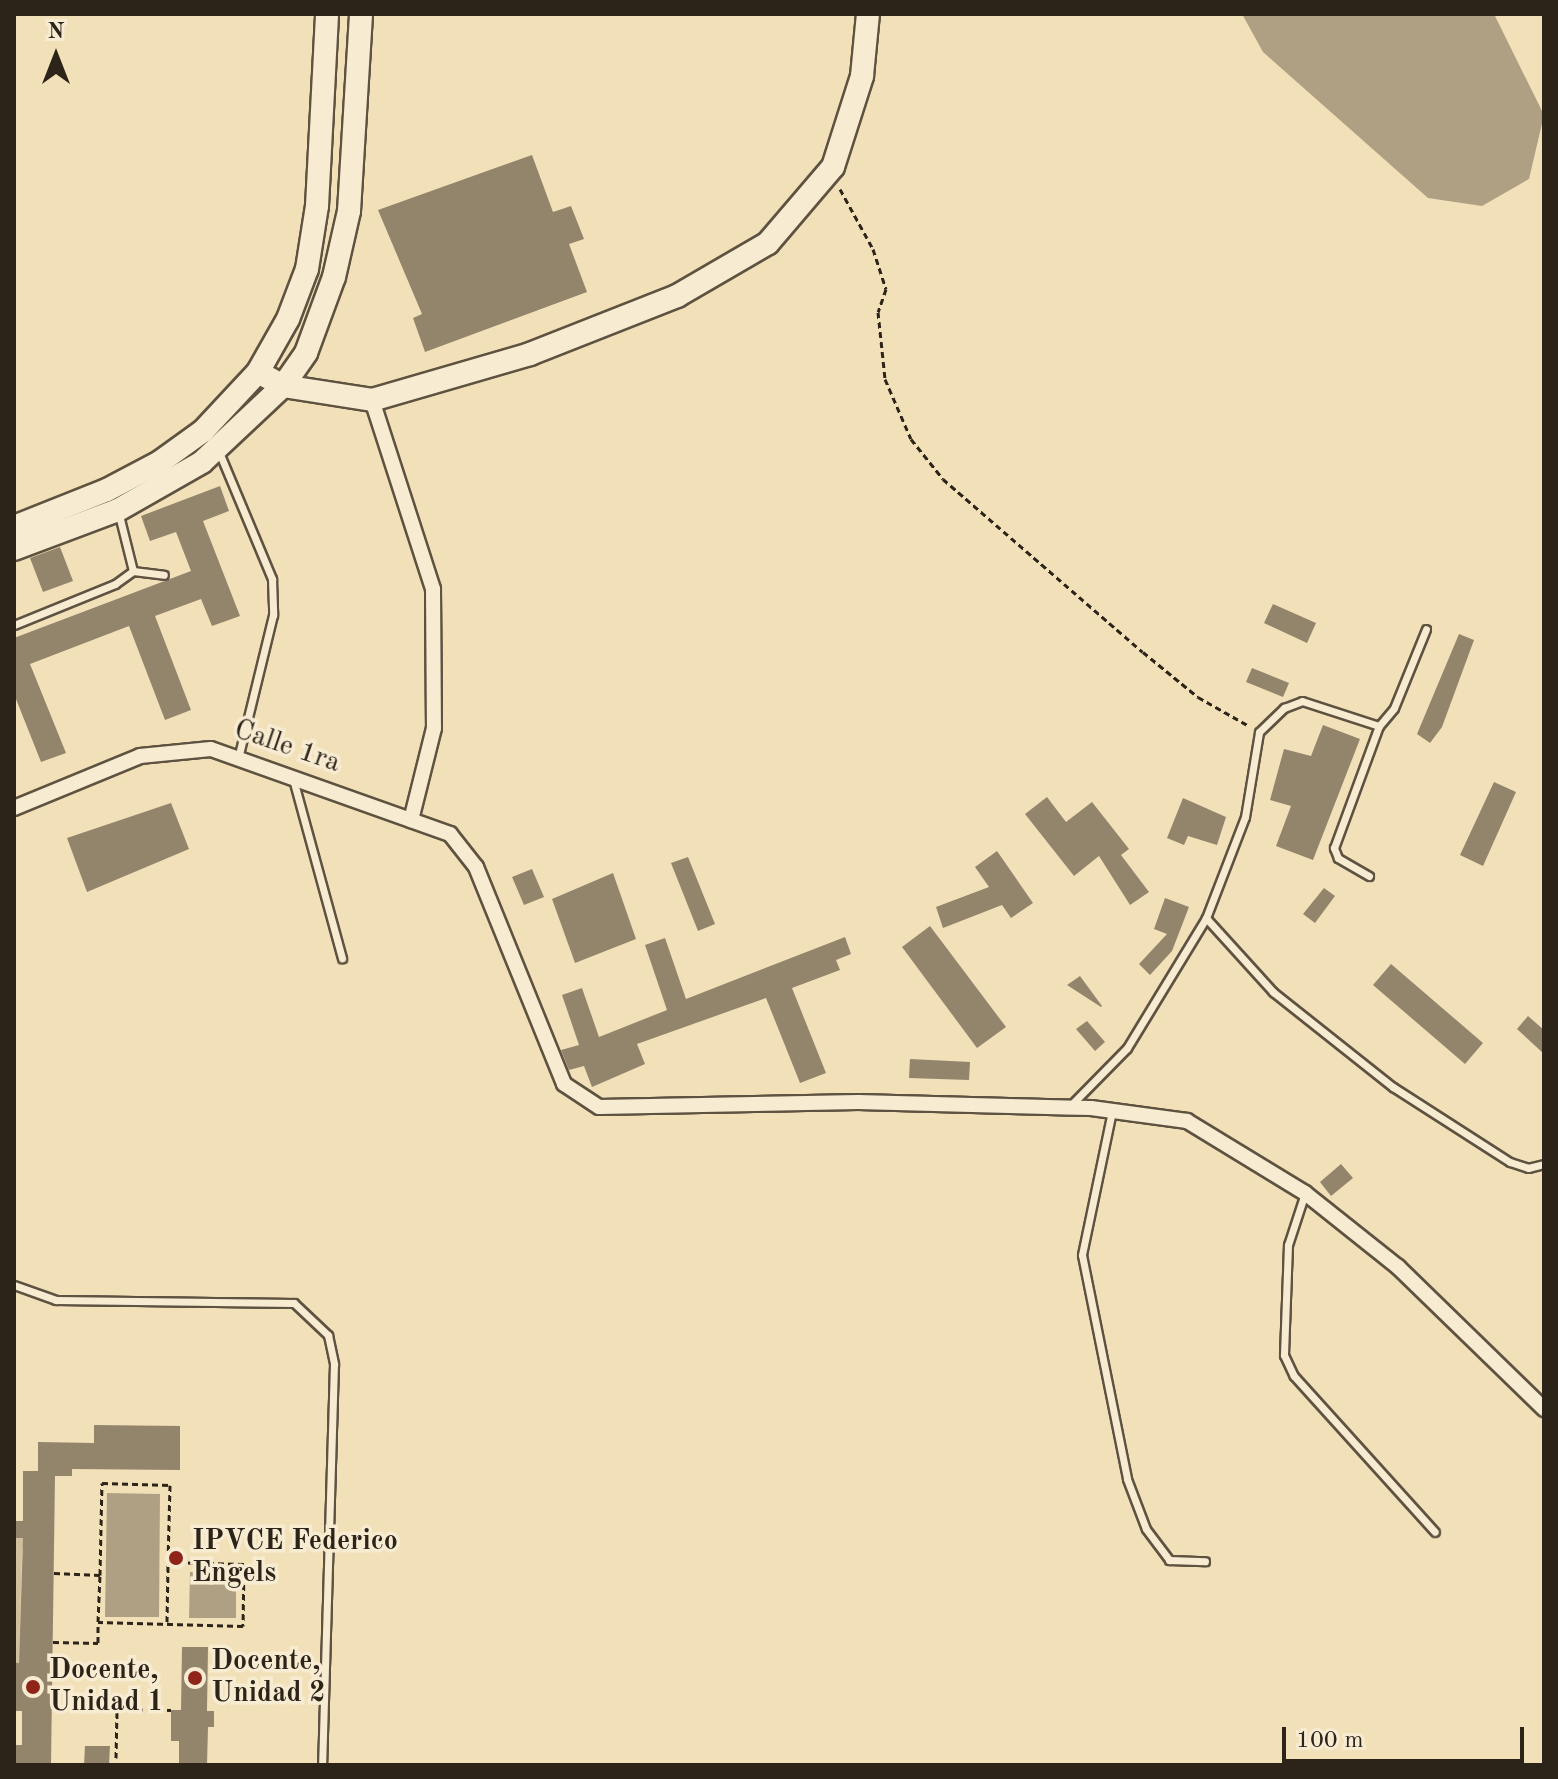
<!DOCTYPE html>
<style>
body{margin:0}
#map{position:relative;width:1558px;height:1779px;overflow:hidden;background:#f2e0b9;font-family:"Old Standard TT",serif}
div>[style]{position:absolute}
.green>*{inset:0;background:#d0c09e}
.water>*{inset:0;background:#afa083}
.building>*{inset:0;background:#93856c}
.path>*{height:3px;margin-top:-1.5px;transform-origin:0;background:repeating-linear-gradient(90deg,#2c2319 0 6px,transparent 0 10px)}
.roads{filter:drop-shadow(2px 0 #5e5241) drop-shadow(-2px 0 #5e5241) drop-shadow(0 2px #5e5241) drop-shadow(0 -2px #5e5241)}
.lane>*{height:7px;margin:-3.5px;padding:0 3.5px;transform-origin:3.5px;border-radius:3.5px;background:#f7ebd2}
.street>*{height:14px;margin:-7px;padding:0 7px;transform-origin:7px;border-radius:7px;background:#f7ebd2}
.secondary>*{height:22px;margin:-11px;padding:0 11px;transform-origin:11px;border-radius:11px;background:#f7ebd2}
.dots>*{width:22px;height:22px;translate:-50% -50%;box-sizing:border-box;border:4px solid #f7ebd2;border-radius:50%}
span{translate:-50% -50%;white-space:nowrap;text-align:center;line-height:1.15;-webkit-text-stroke:7px #f7ebd2;paint-order:stroke}
.street-label{font-size:28px;color:#2c2319}
.poi-label{font-size:28px;color:#2c2319;font-weight:700}
.left{translate:0 -50%;text-align:left}
.frame{position:absolute;inset:0;border:16px solid #2c2319;pointer-events:none}
.north{position:absolute;left:16px;top:16px;width:80px;height:80px;-webkit-text-stroke:6px #f7ebd2;paint-order:stroke;rotate:0deg;font-size:22px;font-weight:700;line-height:32px;text-align:center;color:#2c2319}
.north::after{content:'';display:block;margin:auto;width:28px;height:36px;background:#2c2319;clip-path:polygon(50% 0,100% 100%,50% 72%,0 100%)}
.scale{position:absolute;left:1282px;top:1727px;width:242px;height:36px;box-sizing:border-box;border:4px solid #2c2319;border-top:0;padding-left:10px;font-size:24px;line-height:28px;white-space:nowrap;color:#2c2319;-webkit-text-stroke:6px #f7ebd2;paint-order:stroke}
</style>
<div id="map">
<div class="green">
<div style="clip-path:polygon(14px 1538px,34px 1538px,22px 1549px,19px 1663px,14px 1663px)"></div>
</div>
<div class="water">
<div style="clip-path:polygon(1242px 14px,1494px 14px,1544px 115px,1529px 179px,1482px 206px,1428px 198px,1263px 52px)"></div>
<div style="clip-path:polygon(107px 1493px,160px 1494px,159px 1617px,105px 1617px)"></div>
<div style="clip-path:polygon(190px 1572px,236px 1572px,236px 1618px,189px 1618px)"></div>
</div>
<div class="building">
<div style="clip-path:polygon(532px 155px,553px 212px,571px 206px,584px 239px,569px 244px,587px 292px,425px 352px,413px 318px,422px 314px,378px 210px)"></div>
<div style="clip-path:polygon(220px 486px,229px 511px,203px 521px,240px 616px,212px 626px,201px 599px,155px 616px,191px 710px,165px 720px,129px 626px,30px 664px,66px 753px,41px 762px,14px 694px,14px 638px,191px 571px,176px 532px,150px 541px,141px 516px)"></div>
<div style="clip-path:polygon(60px 547px,73px 581px,43px 592px,30px 558px)"></div>
<div style="clip-path:polygon(1273px 604px,1316px 623px,1307px 643px,1264px 623px)"></div>
<div style="clip-path:polygon(1459px 634px,1474px 640px,1442px 727px,1430px 743px,1417px 734px)"></div>
<div style="clip-path:polygon(1252px 668px,1289px 683px,1283px 697px,1246px 682px)"></div>
<div style="clip-path:polygon(1323px 725px,1360px 739px,1313px 860px,1276px 846px,1291px 806px,1270px 800px,1284px 749px,1311px 756px)"></div>
<div style="clip-path:polygon(1494px 782px,1516px 792px,1483px 866px,1460px 855px)"></div>
<div style="clip-path:polygon(1047px 797px,1066px 822px,1092px 802px,1129px 849px,1121px 855px,1149px 892px,1130px 905px,1099px 856px,1074px 876px,1025px 814px)"></div>
<div style="clip-path:polygon(1183px 798px,1226px 817px,1217px 845px,1188px 836px,1184px 845px,1167px 838px)"></div>
<div style="clip-path:polygon(171px 803px,189px 849px,87px 892px,67px 838px)"></div>
<div style="clip-path:polygon(997px 851px,1033px 903px,1011px 918px,1002px 905px,943px 928px,936px 907px,989px 887px,975px 867px)"></div>
<div style="clip-path:polygon(688px 857px,715px 924px,698px 931px,671px 863px)"></div>
<div style="clip-path:polygon(532px 869px,544px 897px,524px 905px,512px 877px)"></div>
<div style="clip-path:polygon(613px 873px,636px 939px,575px 963px,552px 899px)"></div>
<div style="clip-path:polygon(1324px 888px,1335px 896px,1315px 923px,1303px 914px)"></div>
<div style="clip-path:polygon(1165px 898px,1189px 907px,1172px 951px,1150px 975px,1139px 964px,1167px 934px,1154px 929px)"></div>
<div style="clip-path:polygon(930px 926px,1006px 1027px,977px 1048px,902px 947px)"></div>
<div style="clip-path:polygon(845px 937px,851px 954px,836px 960px,840px 970px,792px 988px,826px 1073px,800px 1083px,766px 998px,637px 1044px,645px 1064px,592px 1087px,584px 1066px,569px 1070px,561px 1050px,579px 1045px,562px 995px,582px 988px,599px 1037px,667px 1010px,645px 945px,665px 938px,686px 999px)"></div>
<div style="clip-path:polygon(1391px 964px,1483px 1043px,1465px 1064px,1373px 985px)"></div>
<div style="clip-path:polygon(1080px 976px,1102px 1006px,1101px 1007px,1067px 985px)"></div>
<div style="clip-path:polygon(1528px 1016px,1544px 1030px,1544px 1054px,1517px 1029px)"></div>
<div style="clip-path:polygon(1087px 1021px,1105px 1042px,1095px 1051px,1076px 1029px)"></div>
<div style="clip-path:polygon(910px 1059px,970px 1062px,969px 1080px,909px 1078px)"></div>
<div style="clip-path:polygon(1341px 1164px,1353px 1178px,1331px 1196px,1320px 1182px)"></div>
<div style="clip-path:polygon(94px 1425px,180px 1426px,180px 1470px,72px 1469px,72px 1476px,55px 1476px,51px 1765px,14px 1765px,14px 1745px,22px 1745px,22px 1711px,14px 1711px,14px 1663px,19px 1663px,23px 1538px,14px 1538px,14px 1521px,23px 1521px,23px 1471px,38px 1471px,38px 1442px,94px 1443px)"></div>
<div style="clip-path:polygon(182px 1647px,208px 1647px,207px 1711px,214px 1711px,214px 1727px,208px 1727px,207px 1765px,179px 1765px,179px 1741px,171px 1741px,171px 1710px,181px 1710px)"></div>
<div style="clip-path:polygon(85px 1746px,110px 1746px,109px 1765px,84px 1765px)"></div>
</div>
<div class="path">
<div style="left:840px;top:189px;width:68px;rotate:61.2deg"></div>
<div style="left:873px;top:249px;width:42px;rotate:72deg"></div>
<div style="left:886px;top:289px;width:24px;rotate:109deg"></div>
<div style="left:878px;top:312px;width:67px;rotate:84deg"></div>
<div style="left:885px;top:379px;width:65px;rotate:66.6deg"></div>
<div style="left:911px;top:439px;width:51px;rotate:51.3deg"></div>
<div style="left:943px;top:479px;width:264px;rotate:40.9deg"></div>
<div style="left:1143px;top:652px;width:71px;rotate:39.3deg"></div>
<div style="left:1198px;top:697px;width:59px;rotate:29.6deg"></div>
<div style="left:54px;top:1573px;width:46px;rotate:2.5deg"></div>
<div style="left:100px;top:1575px;width:92px;rotate:-88.8deg"></div>
<div style="left:102px;top:1483px;width:68px;rotate:1.7deg"></div>
<div style="left:170px;top:1485px;width:77px;rotate:91.5deg"></div>
<div style="left:168px;top:1562px;width:76px;rotate:1.5deg"></div>
<div style="left:244px;top:1564px;width:62px;rotate:90.9deg"></div>
<div style="left:243px;top:1626px;width:145px;rotate:-178.4deg"></div>
<div style="left:98px;top:1622px;width:47px;rotate:-87.6deg"></div>
<div style="left:167px;top:1622px;width:60px;rotate:-89deg"></div>
<div style="left:53px;top:1642px;width:45px;rotate:1.3deg"></div>
<div style="left:98px;top:1643px;width:19px;rotate:-90deg"></div>
<div style="left:116px;top:1758px;width:49px;rotate:-88.8deg"></div>
<div style="left:117px;top:1709px;width:54px;rotate:1.1deg"></div>
</div>
<div class="roads">
<div class="lane">
<div style="left:219px;top:452px;width:138px;rotate:67.3deg"></div>
<div style="left:272px;top:579px;width:36px;rotate:88deg"></div>
<div style="left:273px;top:615px;width:144px;rotate:103.7deg"></div>
<div style="left:133px;top:571px;width:31px;rotate:7deg"></div>
<div style="left:14px;top:625px;width:109px;rotate:-22.1deg"></div>
<div style="left:115px;top:584px;width:22px;rotate:-36deg"></div>
<div style="left:133px;top:571px;width:58px;rotate:-104deg"></div>
<div style="left:293px;top:779px;width:186px;rotate:74.7deg"></div>
<div style="left:1369px;top:876px;width:36px;rotate:-150deg"></div>
<div style="left:1338px;top:858px;width:11px;rotate:-112deg"></div>
<div style="left:1334px;top:848px;width:130px;rotate:-69.8deg"></div>
<div style="left:1206px;top:918px;width:100px;rotate:47.8deg"></div>
<div style="left:1273px;top:992px;width:153px;rotate:38.4deg"></div>
<div style="left:1393px;top:1087px;width:139px;rotate:32.7deg"></div>
<div style="left:1510px;top:1162px;width:19px;rotate:18deg"></div>
<div style="left:1528px;top:1168px;width:16px;rotate:-14deg"></div>
<div style="left:1070px;top:1106px;width:81px;rotate:-45.5deg"></div>
<div style="left:1127px;top:1048px;width:152px;rotate:-58.7deg"></div>
<div style="left:1206px;top:918px;width:108px;rotate:-68.9deg"></div>
<div style="left:1245px;top:817px;width:86px;rotate:-80.6deg"></div>
<div style="left:1259px;top:732px;width:35px;rotate:-44deg"></div>
<div style="left:1284px;top:708px;width:19px;rotate:-21deg"></div>
<div style="left:1302px;top:701px;width:81px;rotate:18deg"></div>
<div style="left:1379px;top:726px;width:23px;rotate:-50deg"></div>
<div style="left:1394px;top:708px;width:85px;rotate:-67.9deg"></div>
<div style="left:1112px;top:1111px;width:147px;rotate:101.8deg"></div>
<div style="left:1082px;top:1255px;width:228px;rotate:78.6deg"></div>
<div style="left:1127px;top:1479px;width:53px;rotate:69.2deg"></div>
<div style="left:1146px;top:1529px;width:39px;rotate:53deg"></div>
<div style="left:1169px;top:1560px;width:36px;rotate:2deg"></div>
<div style="left:1305px;top:1193px;width:55px;rotate:108.1deg"></div>
<div style="left:1288px;top:1245px;width:110px;rotate:92.1deg"></div>
<div style="left:1284px;top:1355px;width:23px;rotate:65deg"></div>
<div style="left:1294px;top:1376px;width:210px;rotate:47.9deg"></div>
<div style="left:14px;top:1285px;width:45px;rotate:19.7deg"></div>
<div style="left:56px;top:1300px;width:238px;rotate:0.7deg"></div>
<div style="left:294px;top:1303px;width:47px;rotate:43.3deg"></div>
<div style="left:328px;top:1335px;width:30px;rotate:78deg"></div>
<div style="left:334px;top:1364px;width:401px;rotate:91.7deg"></div>
</div>
<div class="street">
<div style="left:372px;top:400px;width:199px;rotate:72.1deg"></div>
<div style="left:433px;top:589px;width:139px;rotate:89.6deg"></div>
<div style="left:434px;top:728px;width:95px;rotate:104deg"></div>
<div style="left:14px;top:808px;width:136px;rotate:-22.4deg"></div>
<div style="left:140px;top:756px;width:71px;rotate:-5.6deg"></div>
<div style="left:211px;top:749px;width:254px;rotate:19.6deg"></div>
<div style="left:450px;top:834px;width:42px;rotate:51.8deg"></div>
<div style="left:476px;top:867px;width:234px;rotate:67.9deg"></div>
<div style="left:564px;top:1084px;width:42px;rotate:33.3deg"></div>
<div style="left:599px;top:1107px;width:259px;rotate:-1.1deg"></div>
<div style="left:858px;top:1102px;width:233px;rotate:1.5deg"></div>
<div style="left:1091px;top:1108px;width:97px;rotate:7.7deg"></div>
<div style="left:1187px;top:1121px;width:138px;rotate:31.4deg"></div>
<div style="left:1305px;top:1193px;width:119px;rotate:38.5deg"></div>
<div style="left:1398px;top:1267px;width:204px;rotate:44.2deg"></div>
</div>
<div class="secondary">
<div style="left:258px;top:372px;width:29px;rotate:29deg"></div>
<div style="left:283px;top:386px;width:90px;rotate:8.9deg"></div>
<div style="left:372px;top:400px;width:165px;rotate:-16.2deg"></div>
<div style="left:530px;top:354px;width:158px;rotate:-21.5deg"></div>
<div style="left:677px;top:296px;width:105px;rotate:-30.2deg"></div>
<div style="left:768px;top:243px;width:100px;rotate:-49.5deg"></div>
<div style="left:833px;top:167px;width:96px;rotate:-72.3deg"></div>
<div style="left:862px;top:76px;width:62px;rotate:-84.5deg"></div>
<div style="left:14px;top:527px;width:100px;rotate:-21.7deg"></div>
<div style="left:107px;top:490px;width:60px;rotate:-27.8deg"></div>
<div style="left:160px;top:462px;width:53px;rotate:-35.8deg"></div>
<div style="left:203px;top:431px;width:81px;rotate:-47deg"></div>
<div style="left:258px;top:372px;width:61px;rotate:-60.5deg"></div>
<div style="left:288px;top:319px;width:53px;rotate:-69.2deg"></div>
<div style="left:307px;top:269px;width:64px;rotate:-81deg"></div>
<div style="left:317px;top:206px;width:192px;rotate:-87deg"></div>
<div style="left:14px;top:549px;width:111px;rotate:-20.6deg"></div>
<div style="left:118px;top:510px;width:97px;rotate:-29.7deg"></div>
<div style="left:202px;top:462px;width:111px;rotate:-43.2deg"></div>
<div style="left:283px;top:386px;width:40px;rotate:-55.1deg"></div>
<div style="left:306px;top:353px;width:81px;rotate:-69.8deg"></div>
<div style="left:334px;top:277px;width:68px;rotate:-77.2deg"></div>
<div style="left:349px;top:211px;width:197px;rotate:-86.5deg"></div>
</div>
</div>
<div class="dots">
<div style="left:176px;top:1558px;background:#8f2418"></div>
<div style="left:195px;top:1678px;background:#8f2418"></div>
<div style="left:33px;top:1687px;background:#8f2418"></div>
</div>
<div class="street-label">
<span style="left:287px;top:747px;rotate:19deg">Calle 1ra</span>
</div>
<div class="poi-label">
<span class="left" style="left:192px;top:1558px">IPVCE Federico<br>Engels</span>
<span class="left" style="left:211px;top:1678px">Docente,<br>Unidad 2</span>
<span class="left" style="left:49px;top:1687px">Docente,<br>Unidad 1</span>
</div>
<div class="frame"></div>
<div class="north">N</div>
<div class="scale">100 m</div>
</div>
